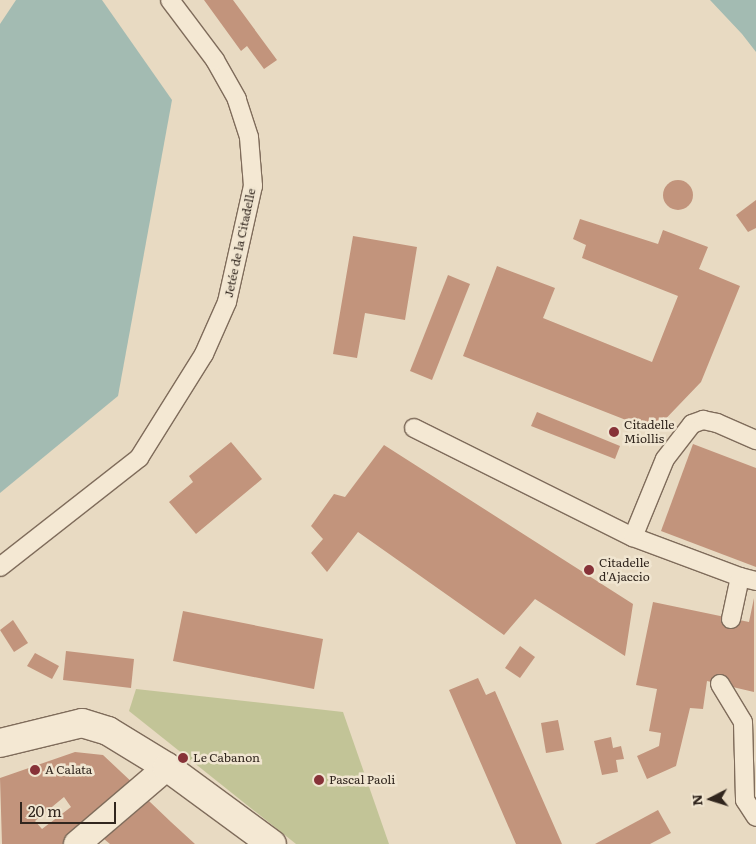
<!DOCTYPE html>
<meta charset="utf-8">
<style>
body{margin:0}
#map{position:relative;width:756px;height:844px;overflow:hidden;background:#e8dac2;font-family:Literata,serif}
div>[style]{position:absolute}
.green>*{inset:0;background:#c2c497}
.water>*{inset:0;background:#a3bbb2}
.building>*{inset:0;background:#c2947c}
.round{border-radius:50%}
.roads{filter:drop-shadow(1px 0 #7f6c5b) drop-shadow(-1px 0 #7f6c5b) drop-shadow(0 1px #7f6c5b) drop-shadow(0 -1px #7f6c5b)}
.service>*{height:18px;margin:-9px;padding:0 9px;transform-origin:9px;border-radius:9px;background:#f4e8d3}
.pedestrian>*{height:26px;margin:-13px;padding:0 13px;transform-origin:13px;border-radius:13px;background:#f4e8d3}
.tertiary>*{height:28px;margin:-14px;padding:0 14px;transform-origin:14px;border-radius:14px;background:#f4e8d3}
.dots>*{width:14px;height:14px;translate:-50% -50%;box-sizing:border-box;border:2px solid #f0e5d0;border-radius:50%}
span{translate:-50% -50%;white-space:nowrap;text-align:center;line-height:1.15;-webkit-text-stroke:5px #f0e5d0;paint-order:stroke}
.street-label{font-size:12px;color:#31261e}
.poi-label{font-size:12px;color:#31261e}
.left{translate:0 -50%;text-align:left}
.north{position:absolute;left:686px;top:774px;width:50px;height:50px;-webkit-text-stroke:4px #f0e5d0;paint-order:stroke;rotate:265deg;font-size:14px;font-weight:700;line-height:20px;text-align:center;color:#31261e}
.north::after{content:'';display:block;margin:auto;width:18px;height:22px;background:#31261e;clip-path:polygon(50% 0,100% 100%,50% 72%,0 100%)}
.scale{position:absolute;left:20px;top:802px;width:96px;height:22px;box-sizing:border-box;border:2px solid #31261e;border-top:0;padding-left:6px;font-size:15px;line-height:18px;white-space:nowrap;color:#31261e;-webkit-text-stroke:4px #f0e5d0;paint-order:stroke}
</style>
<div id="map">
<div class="green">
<div style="clip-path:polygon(136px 689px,343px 712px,389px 844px,296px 844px,129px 711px)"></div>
</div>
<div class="water">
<div style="clip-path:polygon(16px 0,102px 0,172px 100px,118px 396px,0 493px,0 24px)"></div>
<div style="clip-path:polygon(710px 0,756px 0,756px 52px,742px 34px)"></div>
</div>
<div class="building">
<div style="clip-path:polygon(204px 0,233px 0,277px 60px,264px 69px,247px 46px,241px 51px)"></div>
<div class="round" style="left:663px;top:180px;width:30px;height:30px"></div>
<div style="clip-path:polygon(756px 200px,756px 228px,748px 232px,736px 215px)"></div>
<div style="clip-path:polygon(580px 219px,658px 244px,663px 230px,708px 247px,699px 269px,740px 286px,701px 382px,654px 431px,463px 356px,497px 266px,555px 288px,543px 318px,652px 362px,678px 296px,582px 258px,586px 245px,573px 239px)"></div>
<div style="clip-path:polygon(353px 236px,417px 247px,405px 320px,365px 313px,357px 358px,333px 354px)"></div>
<div style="clip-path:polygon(448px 275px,470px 284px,432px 380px,410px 371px)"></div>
<div style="clip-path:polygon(537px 412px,620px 446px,615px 459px,531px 426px)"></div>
<div style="clip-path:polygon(231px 442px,262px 479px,196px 534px,169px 502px,193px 482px,189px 476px)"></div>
<div style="clip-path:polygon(693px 444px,756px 468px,756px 567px,661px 531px)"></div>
<div style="clip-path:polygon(384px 445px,633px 604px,625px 656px,535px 599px,504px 635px,358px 532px,327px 572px,311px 553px,323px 539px,311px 526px,334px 494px,345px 497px)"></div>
<div style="clip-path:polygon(754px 598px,754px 692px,707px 681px,703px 709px,690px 708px,676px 766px,647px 779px,637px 756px,659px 746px,661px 733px,649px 731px,657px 689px,636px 685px,653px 602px,749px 622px)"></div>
<div style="clip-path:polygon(183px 611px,323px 639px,314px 689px,173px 661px)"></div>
<div style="clip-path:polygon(13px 620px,28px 643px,14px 652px,0 630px)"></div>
<div style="clip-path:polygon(520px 646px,535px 657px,520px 678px,505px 668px)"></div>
<div style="clip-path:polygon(66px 651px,134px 659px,131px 688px,63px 680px)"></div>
<div style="clip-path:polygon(35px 653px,59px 666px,52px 679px,27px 666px)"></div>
<div style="clip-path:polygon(478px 678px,486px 695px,495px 691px,562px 844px,516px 844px,449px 690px)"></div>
<div style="clip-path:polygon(558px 720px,564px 750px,546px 753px,541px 723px)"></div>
<div style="clip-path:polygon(611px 737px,613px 748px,621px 746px,624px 759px,616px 760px,618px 772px,602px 775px,594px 741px)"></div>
<div style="clip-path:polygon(evenodd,75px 752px,103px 755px,136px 786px,63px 844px,2px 844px,0 778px,75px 752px,64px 797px,71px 807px,42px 829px,35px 821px,64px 797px)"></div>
<div style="clip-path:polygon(149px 801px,171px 822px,195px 844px,110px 844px,104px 839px)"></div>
<div style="clip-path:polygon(658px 810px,671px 833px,650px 844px,595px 844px)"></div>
</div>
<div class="roads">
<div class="service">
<div style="left:414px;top:428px;width:245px;rotate:26.5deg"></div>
<div style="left:633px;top:537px;width:114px;rotate:20.5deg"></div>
<div style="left:740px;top:577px;width:43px;rotate:102.1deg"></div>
<div style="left:633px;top:537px;width:84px;rotate:-67.7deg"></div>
<div style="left:665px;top:459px;width:44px;rotate:-52.4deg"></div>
<div style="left:692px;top:424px;width:12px;rotate:-20deg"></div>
<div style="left:703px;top:420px;width:14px;rotate:12deg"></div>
<div style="left:717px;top:423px;width:43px;rotate:23.6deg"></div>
<div style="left:0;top:567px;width:177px;rotate:-38.1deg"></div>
<div style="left:139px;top:458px;width:123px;rotate:-58deg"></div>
<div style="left:204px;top:354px;width:57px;rotate:-66.1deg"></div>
<div style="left:227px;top:302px;width:119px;rotate:-77.4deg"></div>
<div style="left:253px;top:186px;width:49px;rotate:-94.7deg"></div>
<div style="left:249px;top:137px;width:40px;rotate:-108deg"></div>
<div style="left:237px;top:99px;width:45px;rotate:-119.4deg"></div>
<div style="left:215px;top:60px;width:75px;rotate:-126.9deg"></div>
<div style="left:740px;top:577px;width:16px;rotate:14deg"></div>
<div style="left:720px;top:684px;width:44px;rotate:58.8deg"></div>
<div style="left:743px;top:722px;width:78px;rotate:88.5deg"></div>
<div style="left:745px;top:800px;width:20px;rotate:57deg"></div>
</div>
<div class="pedestrian">
<div style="left:77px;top:844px;width:118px;rotate:-40.5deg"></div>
</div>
<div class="tertiary">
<div style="left:0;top:743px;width:84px;rotate:-13.7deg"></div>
<div style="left:82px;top:723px;width:27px;rotate:17deg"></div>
<div style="left:108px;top:731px;width:69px;rotate:31.4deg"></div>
<div style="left:167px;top:767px;width:130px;rotate:36.3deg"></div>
</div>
</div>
<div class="dots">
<div style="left:614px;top:432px;background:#873238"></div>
<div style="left:589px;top:570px;background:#873238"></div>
<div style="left:183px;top:758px;background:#873238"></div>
<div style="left:35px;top:770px;background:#873238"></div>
<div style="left:319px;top:780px;background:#873238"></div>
</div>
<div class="street-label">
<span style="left:240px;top:243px;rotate:-78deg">Jetée de la Citadelle</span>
</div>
<div class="poi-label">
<span class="left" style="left:624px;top:432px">Citadelle<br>Miollis</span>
<span class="left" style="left:599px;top:570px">Citadelle<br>d'Ajaccio</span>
<span class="left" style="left:193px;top:758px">Le Cabanon</span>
<span class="left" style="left:45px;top:770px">A Calata</span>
<span class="left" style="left:329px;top:780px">Pascal Paoli</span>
</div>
<div class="north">N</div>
<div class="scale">20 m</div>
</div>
